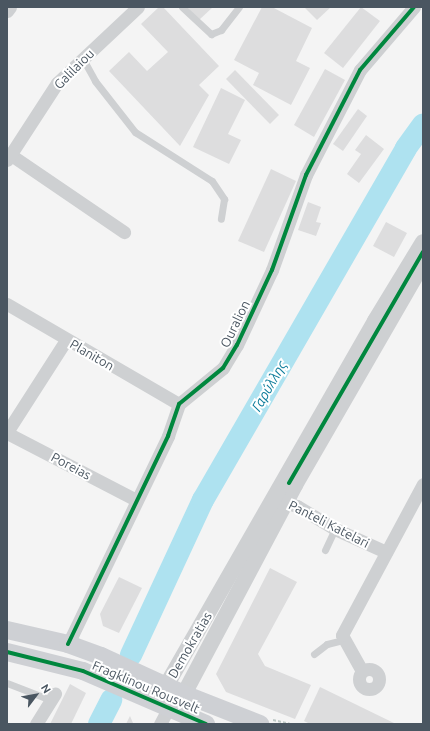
<!DOCTYPE html>
<meta charset="utf-8">
<style>
body{margin:0}
#map{position:relative;width:430px;height:731px;overflow:hidden;background:#f4f4f4;font-family:Ubuntu,sans-serif}
div>[style]{position:absolute}
.river>*{height:22px;margin:-11px;padding:0 11px;transform-origin:11px;border-radius:11px;background:#aee2f0}
.building>*{inset:0;background:#ddddde}
.path>*{height:2px;margin-top:-1px;transform-origin:0;background:repeating-linear-gradient(90deg,#bcc7c4 0 3px,transparent 0 5px)}
.service>*{height:7px;margin:-3.5px;padding:0 3.5px;transform-origin:3.5px;border-radius:3.5px;background:#ced0d2}
.minor>*{height:13px;margin:-6.5px;padding:0 6.5px;transform-origin:6.5px;border-radius:6.5px;background:#ced0d2}
.minor>.ring{margin:-6.5px;padding:0;box-sizing:content-box;background:none;border:13px solid #ced0d2;border-radius:50%}
.tertiary>*{height:16px;margin:-8px;padding:0 8px;transform-origin:8px;border-radius:8px;background:#ced0d2}
.secondary>*{height:18px;margin:-9px;padding:0 9px;transform-origin:9px;border-radius:9px;background:#ced0d4}
.cycleway>*{height:4px;margin:-2px;padding:0 2px;transform-origin:2px;border-radius:2px;background:#00873e}
span{translate:-50% -50%;white-space:nowrap;text-align:center;line-height:1.15;-webkit-text-stroke:4px #fff;paint-order:stroke}
.street-label{font-size:13px;color:#4a5661}
.water-label{font-size:14px;color:#0c7c9b;font-style:italic}
.frame{position:absolute;inset:0;border:8px solid #4a5661;pointer-events:none}
.north{position:absolute;left:16px;top:675px;width:40px;height:40px;-webkit-text-stroke:3px #fff;paint-order:stroke;rotate:58deg;font-size:11px;font-weight:700;line-height:16px;text-align:center;color:#4a5661}
.north::after{content:'';display:block;margin:auto;width:14px;height:18px;background:#4a5661;clip-path:polygon(50% 0,100% 100%,50% 72%,0 100%)}
</style>
<div id="map">
<div class="river">
<div style="left:131px;top:655px;width:171px;rotate:-65.1deg"></div>
<div style="left:203px;top:500px;width:406px;rotate:-60deg"></div>
<div style="left:406px;top:148px;width:29px;rotate:-54deg"></div>
<div style="left:99px;top:724px;width:27px;rotate:-63deg"></div>
</div>
<div class="building">
<div style="clip-path:polygon(159px 7px,163px 7px,219px 66px,199px 85px,209px 95px,180px 146px,109px 71px,129px 52px,147px 71px,168px 52px,141px 24px)"></div>
<div style="clip-path:polygon(187px 7px,213px 7px,199px 20px)"></div>
<div style="clip-path:polygon(262px 7px,272px 7px,312px 28px,296px 61px,310px 68px,291px 105px,253px 85px,259px 73px,234px 60px)"></div>
<div style="clip-path:polygon(304px 7px,331px 7px,317px 20px)"></div>
<div style="clip-path:polygon(361px 7px,380px 21px,343px 68px,324px 53px)"></div>
<div style="clip-path:polygon(325px 69px,345px 80px,314px 137px,294px 125px)"></div>
<div style="clip-path:polygon(235px 70px,279px 115px,270px 124px,226px 79px)"></div>
<div style="clip-path:polygon(221px 88px,245px 100px,228px 134px,241px 140px,229px 164px,193px 147px)"></div>
<div style="clip-path:polygon(358px 109px,367px 116px,343px 151px,333px 144px)"></div>
<div style="clip-path:polygon(366px 135px,384px 149px,359px 183px,347px 174px,361px 154px,355px 150px)"></div>
<div style="clip-path:polygon(271px 169px,296px 181px,264px 252px,238px 241px)"></div>
<div style="clip-path:polygon(308px 202px,321px 207px,316px 222px,321px 223px,316px 236px,298px 230px)"></div>
<div style="clip-path:polygon(386px 222px,407px 233px,394px 257px,373px 246px)"></div>
<div style="clip-path:polygon(270px 568px,297px 582px,258px 654px,265px 666px,311px 685px,295px 719px,226px 692px,216px 674px)"></div>
<div style="clip-path:polygon(119px 577px,142px 588px,119px 633px,103px 626px,100px 614px)"></div>
<div style="clip-path:polygon(70px 684px,86px 693px,71px 724px,50px 724px)"></div>
<div style="clip-path:polygon(320px 687px,396px 724px,310px 724px,304px 721px)"></div>
<div style="clip-path:polygon(130px 716px,133px 723px,134px 724px,126px 724px)"></div>
</div>
<div class="path">
<div style="left:273px;top:720px;width:17px;rotate:13deg"></div>
</div>
<div class="service">
<div style="left:182px;top:7px;width:40px;rotate:43deg"></div>
<div style="left:211px;top:34px;width:11px;rotate:-22deg"></div>
<div style="left:221px;top:30px;width:29px;rotate:-52deg"></div>
<div style="left:83px;top:59px;width:25px;rotate:61deg"></div>
<div style="left:95px;top:81px;width:65px;rotate:51.9deg"></div>
<div style="left:135px;top:132px;width:91px;rotate:32.5deg"></div>
<div style="left:212px;top:181px;width:22px;rotate:56deg"></div>
<div style="left:224px;top:199px;width:20px;rotate:99deg"></div>
<div style="left:325px;top:550px;width:23px;rotate:-65deg"></div>
<div style="left:314px;top:654px;width:16px;rotate:-38deg"></div>
<div style="left:327px;top:644px;width:16px;rotate:-14deg"></div>
<div style="left:7px;top:683px;width:47px;rotate:21.1deg"></div>
</div>
<div class="minor">
<div style="left:7px;top:11px;width:5px;rotate:-53deg"></div>
<div style="left:11px;top:155px;width:137px;rotate:34.3deg"></div>
<div style="left:7px;top:160px;width:92px;rotate:-57deg"></div>
<div style="left:57px;top:83px;width:111px;rotate:-43.2deg"></div>
<div style="left:7px;top:304px;width:199px;rotate:30.2deg"></div>
<div style="left:7px;top:432px;width:109px;rotate:-57.3deg"></div>
<div style="left:7px;top:433px;width:145px;rotate:27.4deg"></div>
<div style="left:278px;top:500px;width:20px;rotate:18deg"></div>
<div style="left:297px;top:506px;width:44px;rotate:31.2deg"></div>
<div style="left:335px;top:529px;width:56px;rotate:24.3deg"></div>
<div style="left:68px;top:644px;width:231px;rotate:-64.3deg"></div>
<div style="left:168px;top:436px;width:34px;rotate:-71deg"></div>
<div style="left:179px;top:404px;width:57px;rotate:-39.3deg"></div>
<div style="left:223px;top:368px;width:27px;rotate:-59deg"></div>
<div style="left:237px;top:345px;width:83px;rotate:-65deg"></div>
<div style="left:272px;top:270px;width:101px;rotate:-70.3deg"></div>
<div style="left:306px;top:175px;width:118px;rotate:-62.8deg"></div>
<div style="left:360px;top:70px;width:83px;rotate:-49.4deg"></div>
<div class="ring" style="left:359px;top:669px;width:7px;height:7px"></div>
<div style="left:362px;top:671px;width:41px;rotate:-119.1deg"></div>
<div style="left:342px;top:635px;width:171px;rotate:-61.8deg"></div>
<div style="left:36px;top:724px;width:36px;rotate:-58deg"></div>
<div style="left:160px;top:724px;width:17px;rotate:-62deg"></div>
</div>
<div class="tertiary">
<div style="left:175px;top:702px;width:12px;rotate:-42deg"></div>
<div style="left:184px;top:694px;width:237px;rotate:-62deg"></div>
<div style="left:295px;top:485px;width:256px;rotate:-60deg"></div>
<div style="left:168px;top:709px;width:23px;rotate:-95deg"></div>
<div style="left:166px;top:686px;width:421px;rotate:-60.2deg"></div>
<div style="left:375px;top:321px;width:92px;rotate:-58.7deg"></div>
</div>
<div class="secondary">
<div style="left:7px;top:630px;width:63px;rotate:12.9deg"></div>
<div style="left:68px;top:644px;width:35px;rotate:20deg"></div>
<div style="left:101px;top:656px;width:91px;rotate:24.6deg"></div>
<div style="left:184px;top:694px;width:82px;rotate:21.5deg"></div>
<div style="left:7px;top:652px;width:78px;rotate:14deg"></div>
<div style="left:83px;top:671px;width:134px;rotate:23.3deg"></div>
</div>
<div class="cycleway">
<div style="left:289px;top:483px;width:267px;rotate:-59.9deg"></div>
<div style="left:68px;top:644px;width:231px;rotate:-64.3deg"></div>
<div style="left:168px;top:436px;width:34px;rotate:-71deg"></div>
<div style="left:179px;top:404px;width:57px;rotate:-39.3deg"></div>
<div style="left:223px;top:368px;width:27px;rotate:-59deg"></div>
<div style="left:237px;top:345px;width:83px;rotate:-65deg"></div>
<div style="left:272px;top:270px;width:101px;rotate:-70.3deg"></div>
<div style="left:306px;top:175px;width:118px;rotate:-62.8deg"></div>
<div style="left:360px;top:70px;width:83px;rotate:-49.4deg"></div>
<div style="left:7px;top:652px;width:78px;rotate:14deg"></div>
<div style="left:83px;top:671px;width:134px;rotate:23.3deg"></div>
</div>
<div class="street-label">
<span style="left:74px;top:69px;rotate:-45deg">Galilaiou</span>
<span style="left:235px;top:324px;rotate:-64deg">Ouralion</span>
<span style="left:92px;top:355px;rotate:30deg">Planiton</span>
<span style="left:71px;top:466px;rotate:28deg">Poreias</span>
<span style="left:329px;top:524px;rotate:27deg">Panteli Katelari</span>
<span style="left:190px;top:645px;rotate:-60deg">Demokratias</span>
<span style="left:146px;top:687px;rotate:23deg">Fragklinou Rousvelt</span>
</div>
<div class="water-label">
<span style="left:269px;top:386px;rotate:-60deg">Γαρύλλης</span>
</div>
<div class="frame"></div>
<div class="north">N</div>
</div>
